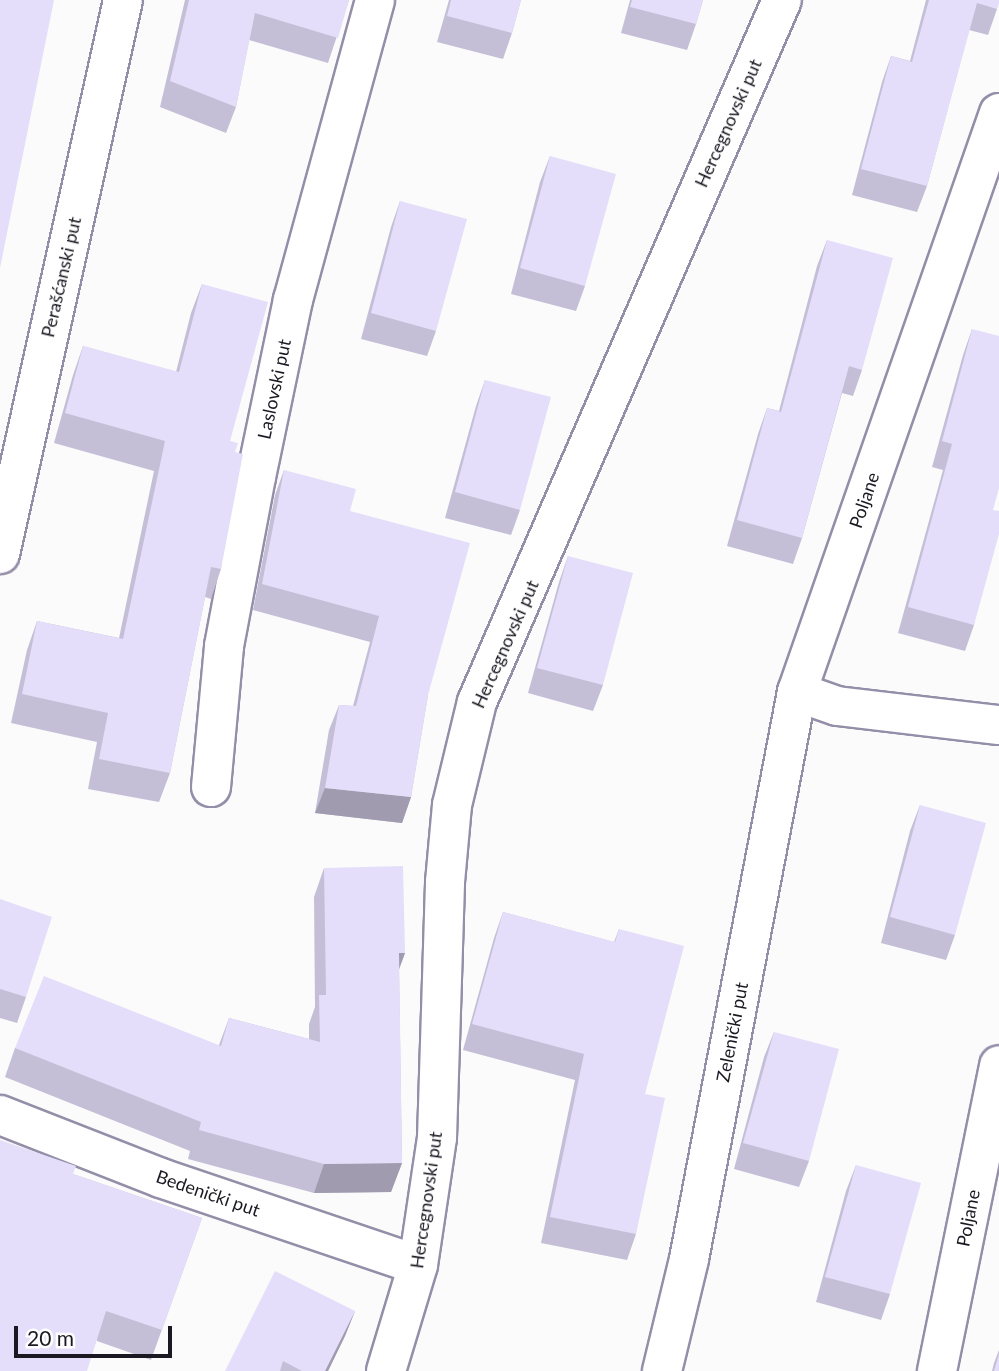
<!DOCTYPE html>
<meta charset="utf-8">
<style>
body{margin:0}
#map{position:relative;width:999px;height:1371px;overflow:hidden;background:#fbfbfb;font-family:Lato,sans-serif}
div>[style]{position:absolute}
.roads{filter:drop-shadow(2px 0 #948ea8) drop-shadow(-2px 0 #948ea8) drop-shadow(0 2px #948ea8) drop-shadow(0 -2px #948ea8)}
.street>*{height:38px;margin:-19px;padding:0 19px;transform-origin:19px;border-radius:19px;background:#fff}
.wall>*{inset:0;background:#c4bfd7}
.shaded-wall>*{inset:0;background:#a09baf}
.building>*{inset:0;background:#e4defa}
span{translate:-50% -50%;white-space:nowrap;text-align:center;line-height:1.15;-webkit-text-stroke:5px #fff;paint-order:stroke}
.street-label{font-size:18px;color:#1a1821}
.scale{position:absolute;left:14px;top:1326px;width:158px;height:32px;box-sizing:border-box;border:4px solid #1a1821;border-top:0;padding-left:9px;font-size:21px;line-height:24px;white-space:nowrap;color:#1a1821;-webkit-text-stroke:5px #fff;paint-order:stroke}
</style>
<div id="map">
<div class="roads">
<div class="street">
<div style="left:999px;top:113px;width:613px;rotate:109.23deg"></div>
<div style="left:797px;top:692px;width:42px;rotate:19.3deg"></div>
<div style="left:837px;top:706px;width:163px;rotate:6.7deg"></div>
<div style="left:0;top:554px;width:567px;rotate:-77.48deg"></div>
<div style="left:211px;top:787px;width:142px;rotate:-84.7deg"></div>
<div style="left:224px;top:646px;width:172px;rotate:-79.3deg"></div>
<div style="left:256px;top:477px;width:181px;rotate:-78.2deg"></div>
<div style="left:293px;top:300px;width:311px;rotate:-74.7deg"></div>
<div style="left:0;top:1115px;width:173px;rotate:21.4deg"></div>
<div style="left:161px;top:1178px;width:271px;rotate:18.7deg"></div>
<div style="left:386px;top:1371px;width:111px;rotate:-73.2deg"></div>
<div style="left:418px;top:1265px;width:128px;rotate:-81.5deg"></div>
<div style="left:437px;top:1138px;width:256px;rotate:-88.2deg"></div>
<div style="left:445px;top:882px;width:77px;rotate:-84.8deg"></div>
<div style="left:452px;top:805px;width:106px;rotate:-76.4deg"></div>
<div style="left:477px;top:702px;width:765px;rotate:-66.52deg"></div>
<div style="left:662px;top:1371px;width:115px;rotate:-76.4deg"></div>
<div style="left:689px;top:1259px;width:577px;rotate:-79.22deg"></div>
<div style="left:937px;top:1371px;width:312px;rotate:-78.5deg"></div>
</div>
</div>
<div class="wall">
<div style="clip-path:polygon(185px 0,349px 0,328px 63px,249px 40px,236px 107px,226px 133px,160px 107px)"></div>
<div style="clip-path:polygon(449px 0,521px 0,512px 33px,503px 59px,437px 42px)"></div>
<div style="clip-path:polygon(630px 0,703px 0,696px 24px,687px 50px,621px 33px)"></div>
<div style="clip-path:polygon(926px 0,999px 0,997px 9px,988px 35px,969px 30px,927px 186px,917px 212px,852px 195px,882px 82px,891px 56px,910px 61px)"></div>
<div style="clip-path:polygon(550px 156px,585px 286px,576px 311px,511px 294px,540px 182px)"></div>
<div style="clip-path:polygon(400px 201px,436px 331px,427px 356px,361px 339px,391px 227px)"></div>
<div style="clip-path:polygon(827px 240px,862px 370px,853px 396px,842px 393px,802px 538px,793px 564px,727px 546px,758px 434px,767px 408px,779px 411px,817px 266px)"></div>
<div style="clip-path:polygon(202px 284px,230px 441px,235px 452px,221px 569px,211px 599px,205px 597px,170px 773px,159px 802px,88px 789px,97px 742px,11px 723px,27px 650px,37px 621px,119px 638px,154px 471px,54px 443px,73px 375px,83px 346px,176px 372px,191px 313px)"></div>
<div style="clip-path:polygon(972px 329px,993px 510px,974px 625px,965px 651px,898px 633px,943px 470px,932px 467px,963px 355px)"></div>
<div style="clip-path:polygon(485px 380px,520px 510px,511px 535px,445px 518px,476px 406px)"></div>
<div style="clip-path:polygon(284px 470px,350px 511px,428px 695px,411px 797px,402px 823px,315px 813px,329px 730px,339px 705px,353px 706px,370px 642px,253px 610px,275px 495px)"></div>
<div style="clip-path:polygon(568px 556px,603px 685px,593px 711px,528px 693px,559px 582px)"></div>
<div style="clip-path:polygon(920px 805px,955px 935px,946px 960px,881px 943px,910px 831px)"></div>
<div style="clip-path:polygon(324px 868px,405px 953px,399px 970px,402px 1163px,391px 1192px,314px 1193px,188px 1159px,190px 1151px,5px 1077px,15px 1048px,219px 1045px,229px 1018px,309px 1039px,309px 1024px,315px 1007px,314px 897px)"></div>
<div style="clip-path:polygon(0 899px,26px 997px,17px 1023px,0 1018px)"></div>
<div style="clip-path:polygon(503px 912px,614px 942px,619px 929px,645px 1094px,636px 1234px,627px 1260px,541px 1243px,575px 1080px,463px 1050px,494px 938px)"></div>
<div style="clip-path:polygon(774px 1032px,809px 1161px,799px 1187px,734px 1169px,764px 1057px)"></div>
<div style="clip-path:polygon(856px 1165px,890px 1294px,881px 1320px,816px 1302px,846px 1191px)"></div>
<div style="clip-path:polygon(73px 1174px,202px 1218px,151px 1360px,97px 1341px)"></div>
<div style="clip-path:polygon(355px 1311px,345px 1336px,328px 1371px,225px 1371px)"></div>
<div style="clip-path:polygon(999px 1350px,999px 1371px,992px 1371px,994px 1363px)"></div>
</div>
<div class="shaded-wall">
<div style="clip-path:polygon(325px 788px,411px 797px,402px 823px,315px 813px)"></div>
<div style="clip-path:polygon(399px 953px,405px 953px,394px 982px)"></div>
<div style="clip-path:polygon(402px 1163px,391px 1192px,314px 1193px,324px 1164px)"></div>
<div style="clip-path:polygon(355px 1311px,345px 1336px,328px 1371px,325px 1371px)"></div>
</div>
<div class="building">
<div style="clip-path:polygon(0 0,54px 0,0 268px)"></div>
<div style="clip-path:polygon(189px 0,349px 0,338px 38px,255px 13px,236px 107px,170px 81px)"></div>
<div style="clip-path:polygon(451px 0,521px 0,512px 33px,447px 16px)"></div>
<div style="clip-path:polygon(632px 0,703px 0,696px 24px,630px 7px)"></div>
<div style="clip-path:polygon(929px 0,999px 0,999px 3px,997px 9px,977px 3px,927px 186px,861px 169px,891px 56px,912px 62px)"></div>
<div style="clip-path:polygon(550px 156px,616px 174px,585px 286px,520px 268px)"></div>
<div style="clip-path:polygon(400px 201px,467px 219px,436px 331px,371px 313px)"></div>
<div style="clip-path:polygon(827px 240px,893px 258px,862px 370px,849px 366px,802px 538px,737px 520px,767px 408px,781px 412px)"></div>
<div style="clip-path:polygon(202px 284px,268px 302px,230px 441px,238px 443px,235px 452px,243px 454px,221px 569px,211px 567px,170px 773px,99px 759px,108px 713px,22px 694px,37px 621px,123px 639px,165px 441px,65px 413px,83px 346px,179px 372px)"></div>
<div style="clip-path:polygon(972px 329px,999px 336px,999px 488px,993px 510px,999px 511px,999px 534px,974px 625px,908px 607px,952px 444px,942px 441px)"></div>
<div style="clip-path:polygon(485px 380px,551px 397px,520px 510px,455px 492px)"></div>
<div style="clip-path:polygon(284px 470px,356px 489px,350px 511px,470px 543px,428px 695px,411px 797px,325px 788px,339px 705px,356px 706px,379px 616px,262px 584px)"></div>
<div style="clip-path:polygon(568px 556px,633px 573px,603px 685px,537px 668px)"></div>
<div style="clip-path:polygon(920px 805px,986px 823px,955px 935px,890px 917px)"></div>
<div style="clip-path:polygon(403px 866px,405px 953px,399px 953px,402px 1163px,324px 1164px,199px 1130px,201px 1122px,15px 1048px,44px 976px,221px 1046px,229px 1018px,320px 1042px,319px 995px,326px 995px,324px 868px)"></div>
<div style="clip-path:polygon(0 899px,52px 917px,26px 997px,0 989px)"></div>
<div style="clip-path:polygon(503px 912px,615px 942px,619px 929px,684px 946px,645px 1094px,665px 1098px,636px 1234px,550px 1217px,584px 1054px,472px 1024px)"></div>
<div style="clip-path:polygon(774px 1032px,839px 1049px,809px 1161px,743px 1143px)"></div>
<div style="clip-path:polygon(0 1140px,76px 1166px,73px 1174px,202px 1218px,162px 1330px,106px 1311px,87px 1371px,0 1371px)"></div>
<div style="clip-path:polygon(856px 1165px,921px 1183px,890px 1294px,825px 1277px)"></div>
<div style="clip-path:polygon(275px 1271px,355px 1311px,325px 1371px,302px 1371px,283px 1361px,280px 1371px,225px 1371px)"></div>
<div style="clip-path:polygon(999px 1354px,999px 1371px,994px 1371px)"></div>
</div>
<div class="street-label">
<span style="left:728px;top:123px;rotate:-66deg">Hercegnovski put</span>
<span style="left:61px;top:277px;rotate:-77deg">Perašćanski put</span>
<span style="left:274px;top:389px;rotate:-78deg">Laslovski put</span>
<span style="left:864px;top:500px;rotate:-71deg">Poljane</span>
<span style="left:505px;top:644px;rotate:-66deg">Hercegnovski put</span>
<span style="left:732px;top:1032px;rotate:-79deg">Zelenički put</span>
<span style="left:208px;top:1193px;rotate:19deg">Bedenički put</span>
<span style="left:426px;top:1200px;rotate:-82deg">Hercegnovski put</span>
<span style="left:968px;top:1218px;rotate:-79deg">Poljane</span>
</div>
<div class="scale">20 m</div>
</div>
